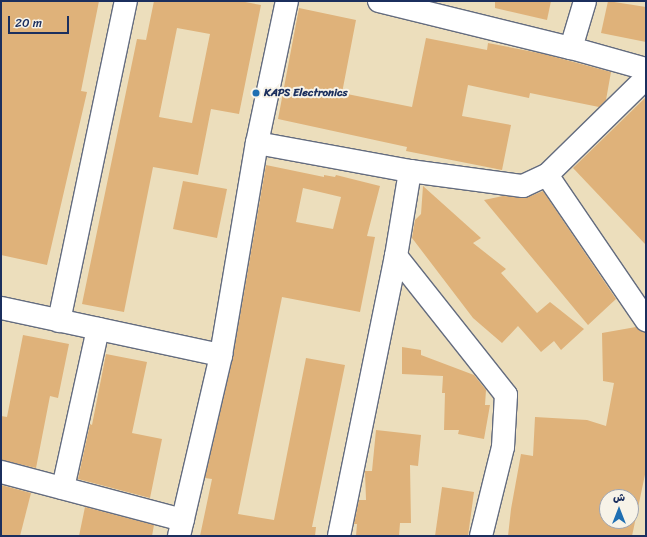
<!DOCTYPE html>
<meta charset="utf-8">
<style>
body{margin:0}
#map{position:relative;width:647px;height:537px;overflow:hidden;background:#ecdebc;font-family:Sriracha,"Playpen Sans Arabic",sans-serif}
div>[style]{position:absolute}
.building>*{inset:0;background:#dfb27a}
.roads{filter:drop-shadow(1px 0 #646c7f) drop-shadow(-1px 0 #646c7f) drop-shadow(0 1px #646c7f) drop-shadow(0 -1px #646c7f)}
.minor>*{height:22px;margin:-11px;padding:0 11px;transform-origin:11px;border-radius:11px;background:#fff}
.dots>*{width:11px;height:11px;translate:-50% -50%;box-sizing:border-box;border:2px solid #f7f3e8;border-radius:50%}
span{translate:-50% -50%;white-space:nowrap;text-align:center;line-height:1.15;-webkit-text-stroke:4px #f7f3e8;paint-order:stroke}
.poi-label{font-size:11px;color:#1b2f5e;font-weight:700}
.left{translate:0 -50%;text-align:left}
.frame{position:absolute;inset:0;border:2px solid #1b2f5e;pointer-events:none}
.north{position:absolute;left:599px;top:489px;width:40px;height:40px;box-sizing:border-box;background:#f7f3e8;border:1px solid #9fa5b1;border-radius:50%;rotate:0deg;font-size:11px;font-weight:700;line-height:16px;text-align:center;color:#1b2f5e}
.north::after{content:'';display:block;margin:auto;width:14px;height:18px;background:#1f6fb2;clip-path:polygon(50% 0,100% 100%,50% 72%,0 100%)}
.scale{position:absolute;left:8px;top:16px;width:61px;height:18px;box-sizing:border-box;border:2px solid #1b2f5e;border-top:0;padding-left:5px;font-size:12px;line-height:14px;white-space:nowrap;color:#1b2f5e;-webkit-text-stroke:3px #f7f3e8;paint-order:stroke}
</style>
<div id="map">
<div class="building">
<div style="clip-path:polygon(1px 1px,99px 1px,81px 91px,87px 92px,47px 265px,1px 255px)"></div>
<div style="clip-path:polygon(evenodd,154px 1px,240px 1px,261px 5px,239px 114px,211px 109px,198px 175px,153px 167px,124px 312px,82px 304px,137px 39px,146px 40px,154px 1px,177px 28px,210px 34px,192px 123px,159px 117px,177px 28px)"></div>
<div style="clip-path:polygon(495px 1px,551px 1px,547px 20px,495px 8px)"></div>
<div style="clip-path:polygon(608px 1px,646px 7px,646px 42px,601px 33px)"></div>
<div style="clip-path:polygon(299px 8px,356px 20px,342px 93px,412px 107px,426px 38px,487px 50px,488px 43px,544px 54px,611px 72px,606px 100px,599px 107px,530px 93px,529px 98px,468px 85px,462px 116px,511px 125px,502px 170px,406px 151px,407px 147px,278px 119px)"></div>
<div style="clip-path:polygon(646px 97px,646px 245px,573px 168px)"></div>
<div style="clip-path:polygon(evenodd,266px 165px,324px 177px,324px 175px,335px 177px,336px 175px,380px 186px,367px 236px,375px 237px,360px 312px,282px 297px,238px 514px,274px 520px,306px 358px,345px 365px,312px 527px,316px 527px,315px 536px,200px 536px,212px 479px,205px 478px,233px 357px,266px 165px,303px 188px,341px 197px,333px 229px,296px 222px,303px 188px)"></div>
<div style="clip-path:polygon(183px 181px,227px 189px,217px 238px,173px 229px)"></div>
<div style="clip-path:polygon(423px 186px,481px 238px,473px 243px,506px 269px,501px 273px,537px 313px,550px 302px,584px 329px,561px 350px,554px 341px,541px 352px,518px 326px,502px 343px,473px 318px,412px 238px,415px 220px,421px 214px)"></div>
<div style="clip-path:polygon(543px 191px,616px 299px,588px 325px,484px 200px,503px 196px,528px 197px)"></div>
<div style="clip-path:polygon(evenodd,636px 327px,640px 331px,646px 332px,646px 470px,632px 536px,508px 536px,511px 509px,521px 454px,533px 456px,535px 417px,587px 420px,606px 426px,614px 383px,603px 381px,602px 333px,636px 327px,607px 497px,631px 497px,631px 521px,607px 521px,607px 497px)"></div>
<div style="clip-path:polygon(23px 335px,69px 344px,58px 398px,50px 396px,36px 468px,1px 460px,1px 416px,7px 417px)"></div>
<div style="clip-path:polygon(402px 347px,421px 350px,421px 355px,474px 375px,486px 390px,485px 405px,490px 405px,484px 439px,458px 434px,459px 430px,444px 430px,445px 393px,442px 393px,443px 376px,402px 374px)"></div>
<div style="clip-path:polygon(106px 354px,147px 362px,132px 433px,162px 439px,150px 498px,78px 479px,90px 424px,92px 425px)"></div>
<div style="clip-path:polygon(376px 430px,421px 435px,418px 466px,410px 465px,411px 523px,400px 523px,399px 536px,356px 536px,357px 524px,354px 524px,359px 500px,366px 500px,365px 471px,372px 471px)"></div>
<div style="clip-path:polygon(1px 485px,31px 493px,20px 536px,1px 536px)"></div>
<div style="clip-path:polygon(442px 487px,474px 492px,468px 536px,435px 536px)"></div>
<div style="clip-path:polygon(85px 507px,154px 525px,152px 536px,79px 536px)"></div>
</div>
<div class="roads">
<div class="minor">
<div style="left:379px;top:1px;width:198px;rotate:13.8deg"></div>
<div style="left:571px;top:48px;width:78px;rotate:15.6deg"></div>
<div style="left:571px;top:48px;width:49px;rotate:-73.4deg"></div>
<div style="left:257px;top:143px;width:156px;rotate:10.4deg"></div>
<div style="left:410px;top:171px;width:114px;rotate:7.6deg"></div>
<div style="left:523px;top:186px;width:26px;rotate:-25deg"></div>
<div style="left:547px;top:175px;width:139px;rotate:-44.4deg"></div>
<div style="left:547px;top:175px;width:176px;rotate:55.7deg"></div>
<div style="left:396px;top:256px;width:177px;rotate:51.6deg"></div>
<div style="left:506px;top:395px;width:52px;rotate:93.3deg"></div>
<div style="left:503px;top:447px;width:92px;rotate:103.9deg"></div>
<div style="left:1px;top:308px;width:225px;rotate:12.1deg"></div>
<div style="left:59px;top:321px;width:327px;rotate:-78.2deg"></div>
<div style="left:1px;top:472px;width:188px;rotate:14.8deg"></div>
<div style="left:63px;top:488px;width:163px;rotate:-77.6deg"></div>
<div style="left:179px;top:536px;width:186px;rotate:-76.9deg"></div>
<div style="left:221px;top:355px;width:215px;rotate:-80.4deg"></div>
<div style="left:257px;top:143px;width:145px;rotate:-78.1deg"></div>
<div style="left:339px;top:536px;width:286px;rotate:-78.5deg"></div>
<div style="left:396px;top:256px;width:86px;rotate:-80.6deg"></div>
</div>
</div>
<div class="dots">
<div style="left:256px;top:93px;background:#1f6fb2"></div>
</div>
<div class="poi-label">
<span class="left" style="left:264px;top:93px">KAPS Electronics</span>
</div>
<div class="frame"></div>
<div class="north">ش</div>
<div class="scale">20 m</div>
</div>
